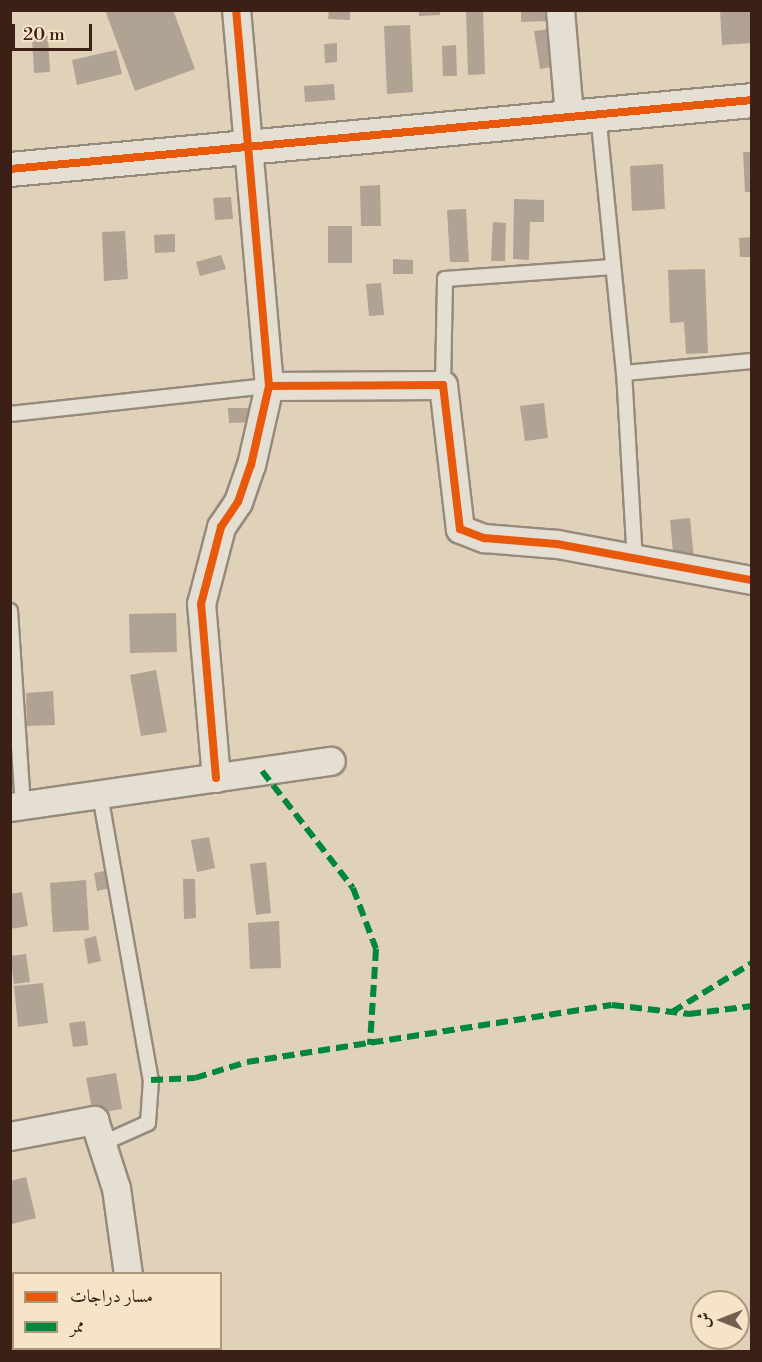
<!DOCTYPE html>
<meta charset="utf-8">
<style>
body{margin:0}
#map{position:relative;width:762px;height:1362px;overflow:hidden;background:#e0d1b9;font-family:"Libre Bodoni",Amiri,serif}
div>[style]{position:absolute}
.building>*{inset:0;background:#b0a393}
.roads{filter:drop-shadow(2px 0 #968a7b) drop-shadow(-2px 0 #968a7b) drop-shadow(0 2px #968a7b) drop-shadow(0 -2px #968a7b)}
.lane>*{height:14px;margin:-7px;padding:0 7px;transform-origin:7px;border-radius:7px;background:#e5ded2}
.street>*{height:27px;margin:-13.5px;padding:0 13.5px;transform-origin:13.5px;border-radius:13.5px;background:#e5ded2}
.secondary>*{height:33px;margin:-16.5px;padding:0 16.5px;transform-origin:16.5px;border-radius:16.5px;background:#e5ded2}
.quiet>*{height:6px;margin-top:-3px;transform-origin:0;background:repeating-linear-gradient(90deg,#00873e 0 12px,transparent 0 18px)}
.cycleway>*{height:8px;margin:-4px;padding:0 4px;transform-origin:4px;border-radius:4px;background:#e8590c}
span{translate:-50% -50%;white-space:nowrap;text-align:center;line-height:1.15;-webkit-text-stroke:4.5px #f5e4c7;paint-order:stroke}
.frame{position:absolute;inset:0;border:12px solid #3c2015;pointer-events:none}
.legend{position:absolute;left:12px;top:1272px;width:210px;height:78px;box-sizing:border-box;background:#f5e4c7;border:2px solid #ab9680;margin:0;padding:8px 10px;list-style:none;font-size:18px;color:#3c2015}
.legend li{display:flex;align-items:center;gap:12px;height:30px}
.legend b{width:30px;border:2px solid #ab9680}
.north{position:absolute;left:690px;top:1290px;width:60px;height:60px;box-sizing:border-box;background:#f5e4c7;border:2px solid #ab9680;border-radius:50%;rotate:270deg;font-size:16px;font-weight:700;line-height:24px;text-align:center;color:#3c2015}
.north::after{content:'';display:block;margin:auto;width:21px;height:27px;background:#755e4e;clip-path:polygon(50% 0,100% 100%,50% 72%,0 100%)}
.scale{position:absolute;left:12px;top:24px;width:80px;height:27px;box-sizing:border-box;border:3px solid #3c2015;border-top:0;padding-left:8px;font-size:18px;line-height:21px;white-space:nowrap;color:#3c2015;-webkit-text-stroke:4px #f5e4c7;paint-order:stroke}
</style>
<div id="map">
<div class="building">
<div style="clip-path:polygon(105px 10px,173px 10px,195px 69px,135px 91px)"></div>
<div style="clip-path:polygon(329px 10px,350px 10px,350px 20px,328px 19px)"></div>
<div style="clip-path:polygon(419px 10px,440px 10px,440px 15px,419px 16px)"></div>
<div style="clip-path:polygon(466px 10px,483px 10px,485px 74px,468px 75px)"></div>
<div style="clip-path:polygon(521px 10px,549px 10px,549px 21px,521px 22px)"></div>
<div style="clip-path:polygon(720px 10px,750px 10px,752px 43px,722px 45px)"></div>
<div style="clip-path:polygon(410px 25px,413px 92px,387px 94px,384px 26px)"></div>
<div style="clip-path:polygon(550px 29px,556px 66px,540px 69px,534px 31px)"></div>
<div style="clip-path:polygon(48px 36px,50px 72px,34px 73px,32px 37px)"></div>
<div style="clip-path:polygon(337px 43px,337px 62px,325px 63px,324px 44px)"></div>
<div style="clip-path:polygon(456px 45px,457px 76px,443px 76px,442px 46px)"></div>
<div style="clip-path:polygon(116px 50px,122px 74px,77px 85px,72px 60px)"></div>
<div style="clip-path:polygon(334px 84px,335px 100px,305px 102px,304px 86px)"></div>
<div style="clip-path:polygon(743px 152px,752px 152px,752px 192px,745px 192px)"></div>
<div style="clip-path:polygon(663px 164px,665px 209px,632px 211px,630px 166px)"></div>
<div style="clip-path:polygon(380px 185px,381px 226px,361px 226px,360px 186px)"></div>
<div style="clip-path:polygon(231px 197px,233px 219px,215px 220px,213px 198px)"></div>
<div style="clip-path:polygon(514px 199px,544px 200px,544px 222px,530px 222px,529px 260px,513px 259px)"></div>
<div style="clip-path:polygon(466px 209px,469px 262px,450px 262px,447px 210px)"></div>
<div style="clip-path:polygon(493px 222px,506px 223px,505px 261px,491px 261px)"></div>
<div style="clip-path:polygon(328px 226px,352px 226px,352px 263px,328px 263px)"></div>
<div style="clip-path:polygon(125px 231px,128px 279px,104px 281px,102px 232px)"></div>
<div style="clip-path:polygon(175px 234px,175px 252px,155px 253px,154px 235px)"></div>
<div style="clip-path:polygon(752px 237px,752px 257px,740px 257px,739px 238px)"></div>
<div style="clip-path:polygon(221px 255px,226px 269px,200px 276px,196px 262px)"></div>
<div style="clip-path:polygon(393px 259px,413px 260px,413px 274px,393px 274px)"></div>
<div style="clip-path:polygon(705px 269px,708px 353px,686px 354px,684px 322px,670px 323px,668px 270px)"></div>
<div style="clip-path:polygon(381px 283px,384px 315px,369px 316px,366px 284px)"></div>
<div style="clip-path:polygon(544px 403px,548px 438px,525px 441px,520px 406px)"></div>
<div style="clip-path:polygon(228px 408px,252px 408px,253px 422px,229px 423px)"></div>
<div style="clip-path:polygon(690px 518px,694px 560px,674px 562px,670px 520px)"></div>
<div style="clip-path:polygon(176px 613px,177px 652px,130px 653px,129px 614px)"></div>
<div style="clip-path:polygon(156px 670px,167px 732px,141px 736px,130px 675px)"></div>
<div style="clip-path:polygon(53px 691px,55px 725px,27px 726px,26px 693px)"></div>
<div style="clip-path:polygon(209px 837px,215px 868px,197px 872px,191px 840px)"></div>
<div style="clip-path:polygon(266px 862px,271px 913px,256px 915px,250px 864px)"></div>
<div style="clip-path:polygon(110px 870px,114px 887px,97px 891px,94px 873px)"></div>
<div style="clip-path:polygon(183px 879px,195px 879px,196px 918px,184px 919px)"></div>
<div style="clip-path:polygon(86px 880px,89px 930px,53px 932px,50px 883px)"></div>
<div style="clip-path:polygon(22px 892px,28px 926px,10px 929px,10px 894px)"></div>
<div style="clip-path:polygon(279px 921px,281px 968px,250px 969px,248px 923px)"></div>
<div style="clip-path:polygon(96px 936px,101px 961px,88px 964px,84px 939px)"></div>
<div style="clip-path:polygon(26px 954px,30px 982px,14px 984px,10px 956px)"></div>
<div style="clip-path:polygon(43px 983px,48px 1023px,18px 1027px,14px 986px)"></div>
<div style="clip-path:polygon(85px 1021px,88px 1045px,73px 1047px,69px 1023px)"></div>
<div style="clip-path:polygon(116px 1073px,122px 1109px,93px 1114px,86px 1078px)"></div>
<div style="clip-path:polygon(26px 1177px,36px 1218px,12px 1224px,10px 1181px)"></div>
</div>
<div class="roads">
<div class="lane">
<div style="left:598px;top:113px;width:261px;rotate:84.3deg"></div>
<div style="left:443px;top:385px;width:106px;rotate:-88.9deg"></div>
<div style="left:445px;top:279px;width:168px;rotate:-4.1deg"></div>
<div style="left:10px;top:414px;width:261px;rotate:-6.2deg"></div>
<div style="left:635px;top:562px;width:189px;rotate:-93.3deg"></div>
<div style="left:624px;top:373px;width:129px;rotate:-5.4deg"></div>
<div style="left:10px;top:611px;width:194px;rotate:86.2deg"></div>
<div style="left:100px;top:795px;width:290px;rotate:79.9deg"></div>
<div style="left:151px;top:1080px;width:43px;rotate:94deg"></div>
<div style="left:148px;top:1123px;width:51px;rotate:155.9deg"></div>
</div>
<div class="street">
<div style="left:560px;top:10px;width:106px;rotate:85.1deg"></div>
<div style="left:269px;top:386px;width:174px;rotate:-0.3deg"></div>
<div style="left:443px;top:385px;width:145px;rotate:83.3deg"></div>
<div style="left:460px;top:529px;width:26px;rotate:21deg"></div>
<div style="left:484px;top:538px;width:73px;rotate:4.7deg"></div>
<div style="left:557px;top:544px;width:198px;rotate:10.5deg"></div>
<div style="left:216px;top:778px;width:175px;rotate:-94.9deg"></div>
<div style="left:201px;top:604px;width:80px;rotate:-75.4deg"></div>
<div style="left:221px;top:527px;width:30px;rotate:-56deg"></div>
<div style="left:238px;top:502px;width:39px;rotate:-71deg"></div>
<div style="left:251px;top:465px;width:81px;rotate:-77.2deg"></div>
<div style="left:269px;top:386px;width:377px;rotate:-95deg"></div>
<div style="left:10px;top:807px;width:324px;rotate:-8.2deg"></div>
<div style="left:10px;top:1136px;width:86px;rotate:-10.8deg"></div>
<div style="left:94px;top:1120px;width:71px;rotate:72.1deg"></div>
<div style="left:116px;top:1188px;width:87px;rotate:82.1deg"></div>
<div style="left:137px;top:1348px;width:4px;rotate:90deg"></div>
</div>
<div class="secondary">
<div style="left:10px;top:169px;width:745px;rotate:-5.31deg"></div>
</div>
</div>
<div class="quiet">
<div style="left:262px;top:771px;width:148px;rotate:52.1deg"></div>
<div style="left:353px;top:888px;width:65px;rotate:69.3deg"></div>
<div style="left:376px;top:949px;width:96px;rotate:93.6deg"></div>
<div style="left:672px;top:1012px;width:94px;rotate:-31.5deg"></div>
<div style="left:151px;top:1080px;width:44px;rotate:-2.6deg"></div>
<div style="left:195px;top:1078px;width:54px;rotate:-17.1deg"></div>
<div style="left:247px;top:1062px;width:369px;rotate:-8.9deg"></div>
<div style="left:612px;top:1005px;width:78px;rotate:6.7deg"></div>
<div style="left:689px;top:1014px;width:64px;rotate:-7.2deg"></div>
</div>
<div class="cycleway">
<div style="left:10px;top:169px;width:745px;rotate:-5.31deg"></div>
<div style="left:269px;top:386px;width:174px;rotate:-0.3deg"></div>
<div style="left:443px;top:385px;width:145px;rotate:83.3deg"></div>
<div style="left:460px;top:529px;width:26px;rotate:21deg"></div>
<div style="left:484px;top:538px;width:73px;rotate:4.7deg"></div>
<div style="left:557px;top:544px;width:198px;rotate:10.5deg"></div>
<div style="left:216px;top:778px;width:175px;rotate:-94.9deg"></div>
<div style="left:201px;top:604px;width:80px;rotate:-75.4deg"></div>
<div style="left:221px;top:527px;width:30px;rotate:-56deg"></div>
<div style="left:238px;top:502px;width:39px;rotate:-71deg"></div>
<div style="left:251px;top:465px;width:81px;rotate:-77.2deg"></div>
<div style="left:269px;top:386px;width:377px;rotate:-95deg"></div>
</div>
<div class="frame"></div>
<ul class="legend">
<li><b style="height:8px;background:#e8590c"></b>مسار دراجات</li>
<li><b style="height:8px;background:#00873e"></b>ممر</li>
</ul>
<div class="north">ش</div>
<div class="scale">20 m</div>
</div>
